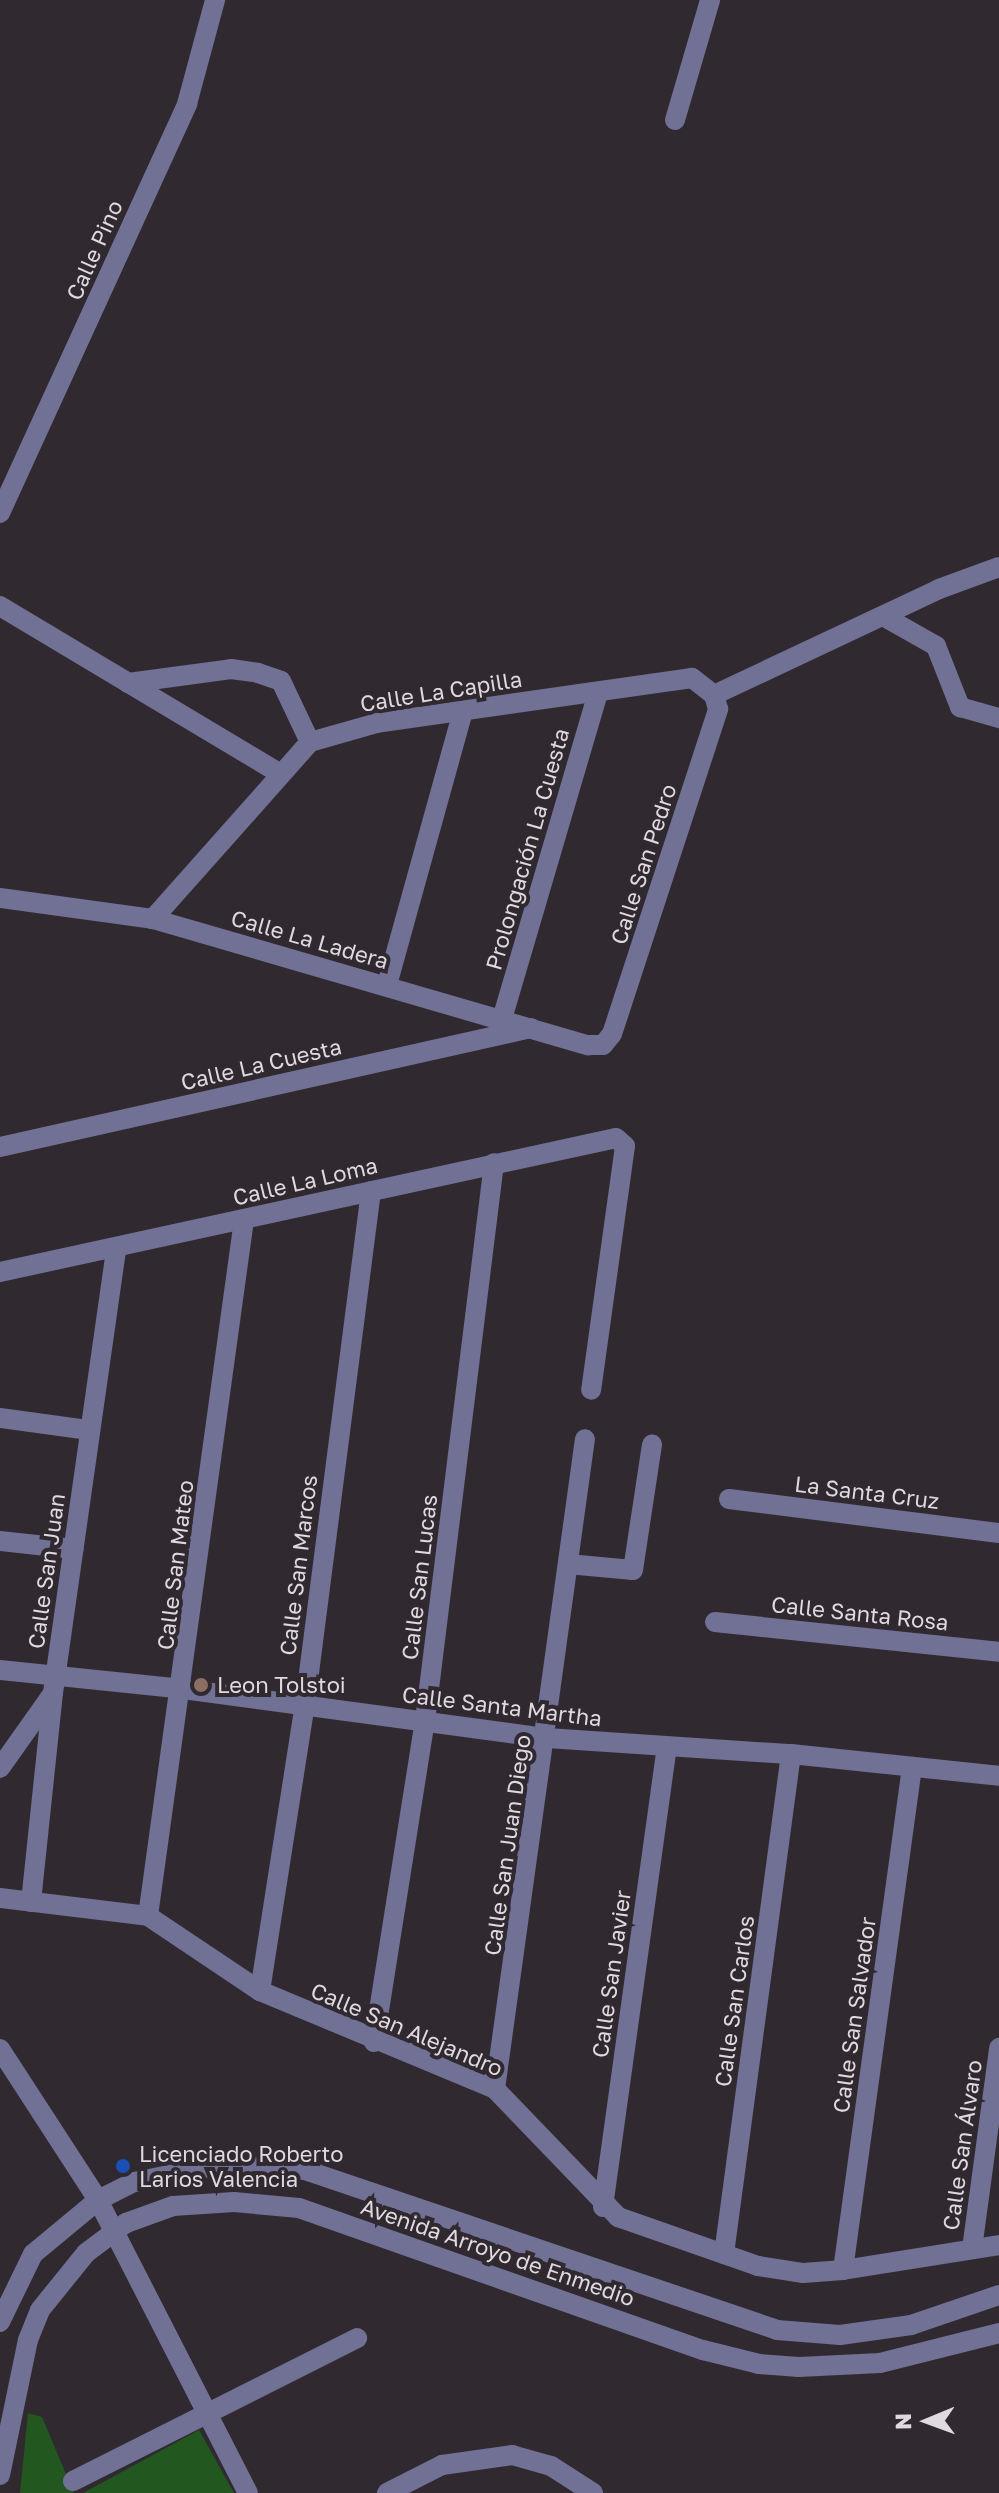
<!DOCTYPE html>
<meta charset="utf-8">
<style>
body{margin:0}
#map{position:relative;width:999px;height:2493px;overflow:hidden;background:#302930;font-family:"Golos Text",sans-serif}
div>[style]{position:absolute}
.green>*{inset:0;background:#235720}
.minor>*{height:20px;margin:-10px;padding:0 10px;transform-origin:10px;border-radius:10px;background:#717095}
.dots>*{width:22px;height:22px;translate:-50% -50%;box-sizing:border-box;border:4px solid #302930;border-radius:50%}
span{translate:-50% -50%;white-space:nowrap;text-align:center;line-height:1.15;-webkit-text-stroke:8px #302930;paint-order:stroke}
.street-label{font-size:22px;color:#dfdadf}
.poi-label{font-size:22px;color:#dfdadf}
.left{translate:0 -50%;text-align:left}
.north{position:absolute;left:887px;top:2381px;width:80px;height:80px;-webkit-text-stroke:6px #302930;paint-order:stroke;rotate:269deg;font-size:22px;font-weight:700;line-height:32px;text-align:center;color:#dfdadf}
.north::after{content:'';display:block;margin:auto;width:28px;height:36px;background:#dfdadf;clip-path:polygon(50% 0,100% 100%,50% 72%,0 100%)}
</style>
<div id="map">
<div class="green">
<div style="clip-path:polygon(28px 2413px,42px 2417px,74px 2493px,20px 2493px)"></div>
<div style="clip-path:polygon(199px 2430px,234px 2493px,83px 2493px)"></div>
</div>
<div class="minor">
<div style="left:675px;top:120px;width:125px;rotate:-73.7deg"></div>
<div style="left:0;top:513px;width:450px;rotate:-65.4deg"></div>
<div style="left:187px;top:104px;width:108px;rotate:-74.9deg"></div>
<div style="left:0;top:606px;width:327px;rotate:30.9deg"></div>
<div style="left:883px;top:616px;width:61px;rotate:29.5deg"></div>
<div style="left:936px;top:646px;width:66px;rotate:68.5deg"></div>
<div style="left:960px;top:707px;width:41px;rotate:15.8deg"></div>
<div style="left:128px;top:683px;width:104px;rotate:-7.7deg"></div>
<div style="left:231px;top:669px;width:27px;rotate:8deg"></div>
<div style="left:258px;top:673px;width:24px;rotate:19deg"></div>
<div style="left:281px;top:681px;width:68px;rotate:64.6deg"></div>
<div style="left:714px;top:695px;width:249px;rotate:-25.2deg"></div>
<div style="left:939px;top:589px;width:64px;rotate:-20.1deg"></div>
<div style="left:0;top:898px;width:154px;rotate:7.8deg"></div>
<div style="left:153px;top:919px;width:453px;rotate:16.2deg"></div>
<div style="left:588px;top:1045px;width:15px"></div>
<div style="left:603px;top:1045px;width:14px;rotate:-51deg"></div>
<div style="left:612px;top:1034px;width:342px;rotate:-71.9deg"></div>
<div style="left:718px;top:709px;width:15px;rotate:-106deg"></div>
<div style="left:714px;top:695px;width:28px;rotate:-142deg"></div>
<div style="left:692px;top:678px;width:318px;rotate:171.9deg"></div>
<div style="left:377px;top:723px;width:70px;rotate:164.2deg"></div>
<div style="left:310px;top:742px;width:237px;rotate:131.6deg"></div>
<div style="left:387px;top:985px;width:284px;rotate:-74.5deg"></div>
<div style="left:502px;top:1019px;width:341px;rotate:-73.6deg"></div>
<div style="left:0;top:1147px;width:544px;rotate:-12.63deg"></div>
<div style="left:0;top:1272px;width:630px;rotate:-12.27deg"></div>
<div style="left:616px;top:1138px;width:12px;rotate:42deg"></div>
<div style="left:625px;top:1146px;width:246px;rotate:97.9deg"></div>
<div style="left:0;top:1418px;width:90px;rotate:7.7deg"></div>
<div style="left:729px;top:1499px;width:272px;rotate:7.2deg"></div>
<div style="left:0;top:1541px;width:74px;rotate:6.2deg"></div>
<div style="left:568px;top:1564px;width:65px;rotate:5.3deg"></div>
<div style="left:633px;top:1570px;width:127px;rotate:-81.4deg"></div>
<div style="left:715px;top:1622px;width:286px;rotate:6deg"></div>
<div style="left:0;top:1670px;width:184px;rotate:5.9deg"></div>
<div style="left:183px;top:1689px;width:367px;rotate:7.7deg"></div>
<div style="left:547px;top:1738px;width:245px;rotate:3.8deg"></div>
<div style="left:791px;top:1754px;width:209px;rotate:6deg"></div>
<div style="left:0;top:1768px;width:88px;rotate:-54.7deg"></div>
<div style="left:0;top:1898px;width:149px;rotate:6.9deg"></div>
<div style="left:148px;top:1916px;width:135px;rotate:33.8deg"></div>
<div style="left:260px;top:1991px;width:255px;rotate:22.6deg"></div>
<div style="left:495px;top:2089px;width:178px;rotate:46.1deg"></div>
<div style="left:618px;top:2217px;width:148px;rotate:19.3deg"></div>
<div style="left:758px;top:2266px;width:46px;rotate:8.8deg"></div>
<div style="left:803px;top:2273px;width:40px;rotate:-4.3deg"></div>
<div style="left:843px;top:2270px;width:158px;rotate:-9.1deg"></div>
<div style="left:31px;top:1902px;width:210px;rotate:-84deg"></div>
<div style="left:53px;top:1693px;width:448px;rotate:-81.9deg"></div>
<div style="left:148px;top:1916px;width:703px;rotate:-82.15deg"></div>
<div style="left:260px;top:1991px;width:291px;rotate:-81.1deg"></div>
<div style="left:305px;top:1704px;width:517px;rotate:-82.67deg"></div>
<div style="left:374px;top:2042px;width:325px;rotate:-81deg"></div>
<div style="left:425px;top:1721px;width:562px;rotate:-82.95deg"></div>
<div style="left:0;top:2049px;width:180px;rotate:57deg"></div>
<div style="left:98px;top:2200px;width:329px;rotate:62.9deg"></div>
<div style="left:495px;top:2089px;width:656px;rotate:-82.12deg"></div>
<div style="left:603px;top:2207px;width:463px;rotate:-82.1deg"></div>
<div style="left:972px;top:2249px;width:203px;rotate:-82.3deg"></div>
<div style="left:724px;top:2254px;width:504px;rotate:-82.37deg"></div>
<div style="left:843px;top:2270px;width:508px;rotate:-82.19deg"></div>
<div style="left:0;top:2322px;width:76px;rotate:-64.1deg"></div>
<div style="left:33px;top:2254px;width:85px;rotate:-39.7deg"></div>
<div style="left:98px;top:2200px;width:40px;rotate:-26.6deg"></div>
<div style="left:134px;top:2182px;width:87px;rotate:-11.3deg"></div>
<div style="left:219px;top:2165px;width:86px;rotate:3.3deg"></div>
<div style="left:305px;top:2170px;width:498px;rotate:18.7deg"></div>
<div style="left:777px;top:2330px;width:63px;rotate:4.5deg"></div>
<div style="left:840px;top:2335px;width:72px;rotate:-8deg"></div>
<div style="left:911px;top:2325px;width:93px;rotate:-18.8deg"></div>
<div style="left:0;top:2475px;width:138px;rotate:-78.3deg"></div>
<div style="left:28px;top:2340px;width:32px;rotate:-68deg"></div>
<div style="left:40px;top:2310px;width:73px;rotate:-51.1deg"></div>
<div style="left:86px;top:2253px;width:50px;rotate:-36.9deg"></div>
<div style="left:126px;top:2223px;width:50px;rotate:-19.9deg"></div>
<div style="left:173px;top:2206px;width:61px;rotate:-3.8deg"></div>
<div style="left:234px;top:2202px;width:65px;rotate:5.3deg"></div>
<div style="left:299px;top:2208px;width:428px;rotate:19.4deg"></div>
<div style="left:703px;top:2350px;width:58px;rotate:14deg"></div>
<div style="left:759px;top:2364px;width:40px;rotate:4.3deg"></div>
<div style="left:799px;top:2367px;width:81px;rotate:-2.8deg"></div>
<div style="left:880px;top:2363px;width:123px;rotate:-14.1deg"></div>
<div style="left:73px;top:2481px;width:318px;rotate:-26.7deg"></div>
<div style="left:387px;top:2493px;width:62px;rotate:-27deg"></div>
<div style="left:442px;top:2465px;width:71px;rotate:-8.1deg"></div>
<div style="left:512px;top:2455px;width:41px;rotate:15.8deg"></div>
<div style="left:551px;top:2466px;width:50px;rotate:32.7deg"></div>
</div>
<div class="dots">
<div style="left:201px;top:1685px;background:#8d6e63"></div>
<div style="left:123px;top:2166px;background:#1a4fb4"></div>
</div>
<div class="street-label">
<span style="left:94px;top:250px;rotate:-66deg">Calle Pino</span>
<span style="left:441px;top:691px;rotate:-9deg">Calle La Capilla</span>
<span style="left:527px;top:849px;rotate:-74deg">Prolongación La Cuesta</span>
<span style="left:643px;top:864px;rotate:-72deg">Calle San Pedro</span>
<span style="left:310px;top:939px;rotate:16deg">Calle La Ladera</span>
<span style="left:261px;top:1064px;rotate:-13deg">Calle La Cuesta</span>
<span style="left:305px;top:1181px;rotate:-13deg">Calle La Loma</span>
<span style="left:867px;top:1492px;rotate:7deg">La Santa Cruz</span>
<span style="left:175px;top:1565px;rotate:-83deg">Calle San Mateo</span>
<span style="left:298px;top:1565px;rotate:-83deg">Calle San Marcos</span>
<span style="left:46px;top:1571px;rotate:-82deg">Calle San Juan</span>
<span style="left:419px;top:1577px;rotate:-83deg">Calle San Lucas</span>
<span style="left:860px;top:1613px;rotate:6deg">Calle Santa Rosa</span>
<span style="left:502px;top:1706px;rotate:7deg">Calle Santa Martha</span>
<span style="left:507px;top:1845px;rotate:-82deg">Calle San Juan Diego</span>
<span style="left:611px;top:1974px;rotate:-82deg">Calle San Javier</span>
<span style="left:734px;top:2001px;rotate:-82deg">Calle San Carlos</span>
<span style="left:854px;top:2015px;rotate:-82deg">Calle San Salvador</span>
<span style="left:407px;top:2029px;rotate:23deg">Calle San Alejandro</span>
<span style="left:962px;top:2145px;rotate:-82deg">Calle San Álvaro</span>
<span style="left:498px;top:2252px;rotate:19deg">Avenida Arroyo de Enmedio</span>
</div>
<div class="poi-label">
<span class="left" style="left:217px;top:1685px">Leon Tolstoi</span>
<span class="left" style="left:139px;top:2166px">Licenciado Roberto<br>Larios Valencia</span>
</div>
<div class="north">N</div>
</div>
